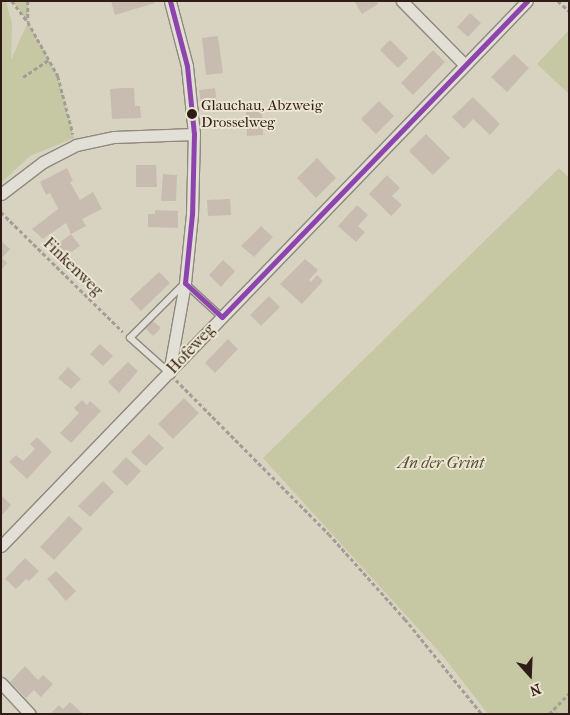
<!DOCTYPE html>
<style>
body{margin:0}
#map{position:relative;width:570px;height:715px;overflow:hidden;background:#d8d3c1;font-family:"IM FELL French Canon",serif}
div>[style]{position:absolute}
.green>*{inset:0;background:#c6c7a3}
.building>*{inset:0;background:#c8bcb0}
.path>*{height:2.5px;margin-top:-1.25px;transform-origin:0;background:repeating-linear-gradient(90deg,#a29d96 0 4px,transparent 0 6.5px)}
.roads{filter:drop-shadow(1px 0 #8e897e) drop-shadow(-1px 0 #8e897e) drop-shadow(0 1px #8e897e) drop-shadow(0 -1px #8e897e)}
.service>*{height:5.5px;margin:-2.75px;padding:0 2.75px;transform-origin:2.75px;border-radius:2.75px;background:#e1dfd6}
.minor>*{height:11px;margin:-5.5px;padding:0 5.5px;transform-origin:5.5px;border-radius:5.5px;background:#e1dfd6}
.bus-1>*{height:5px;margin:-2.5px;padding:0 2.5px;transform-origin:2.5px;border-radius:2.5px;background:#8e44ad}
.dots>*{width:14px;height:14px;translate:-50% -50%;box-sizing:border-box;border:2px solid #ece6d1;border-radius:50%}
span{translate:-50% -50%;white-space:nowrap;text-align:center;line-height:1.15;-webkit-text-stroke:4px #ece6d1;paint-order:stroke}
.bus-label{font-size:15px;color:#2f1c16}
.left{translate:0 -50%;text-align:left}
.street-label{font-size:16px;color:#2f1c16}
.park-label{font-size:16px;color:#584c39;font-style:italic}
.frame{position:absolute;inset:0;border:2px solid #2f1c16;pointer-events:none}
.north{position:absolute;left:505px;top:650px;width:50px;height:50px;-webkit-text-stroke:4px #ece6d1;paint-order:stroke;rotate:160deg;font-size:14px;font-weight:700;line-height:20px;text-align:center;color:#2f1c16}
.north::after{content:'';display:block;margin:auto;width:18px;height:22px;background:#2f1c16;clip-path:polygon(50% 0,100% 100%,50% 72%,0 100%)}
</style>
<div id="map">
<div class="green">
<div style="clip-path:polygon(1px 1px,6px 1px,12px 24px,11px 60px,28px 22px,12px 1px,28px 1px,28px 22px,58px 76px,74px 138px,30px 156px,1px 183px)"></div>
<div style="clip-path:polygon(569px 30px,569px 94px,537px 64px)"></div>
<div style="clip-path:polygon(559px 168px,569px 178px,569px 714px,488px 714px,443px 656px,263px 458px)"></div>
</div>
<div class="building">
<div style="clip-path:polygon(111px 1px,154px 1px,155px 3px,115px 15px)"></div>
<div style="clip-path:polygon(354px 1px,376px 1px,378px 4px,362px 14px)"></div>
<div style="clip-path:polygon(470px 13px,481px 23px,468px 37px,457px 27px)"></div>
<div style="clip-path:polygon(218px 36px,223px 73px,206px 75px,202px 38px)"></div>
<div style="clip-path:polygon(390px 40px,408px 58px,398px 68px,380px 50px)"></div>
<div style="clip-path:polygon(433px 50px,445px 62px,413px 95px,401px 83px)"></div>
<div style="clip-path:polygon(514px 54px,529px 68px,507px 92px,491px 77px)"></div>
<div style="clip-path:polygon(123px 88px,134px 88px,135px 106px,140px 106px,141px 118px,112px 119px,110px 89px)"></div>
<div style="clip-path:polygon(215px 88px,217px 104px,213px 105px,213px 109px,202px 111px,199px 90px)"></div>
<div style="clip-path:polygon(473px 97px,500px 124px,490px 135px,473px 119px,464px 129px,452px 117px)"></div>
<div style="clip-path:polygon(379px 101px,394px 116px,376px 134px,361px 119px)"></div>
<div style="clip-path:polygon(262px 111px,263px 135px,247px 136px,246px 112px)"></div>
<div style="clip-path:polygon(426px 134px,450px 158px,433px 175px,409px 151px)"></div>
<div style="clip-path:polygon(317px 158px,336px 178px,316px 198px,297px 178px)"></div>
<div style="clip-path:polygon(136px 165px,156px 165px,157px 187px,136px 187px)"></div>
<div style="clip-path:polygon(67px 168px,73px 181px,70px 182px,80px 200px,93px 192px,102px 209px,82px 219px,86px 226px,71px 234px,66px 223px,43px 239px,32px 229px,58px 209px,50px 193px,46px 195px,40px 182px)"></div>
<div style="clip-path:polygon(163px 174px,177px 175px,176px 201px,161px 201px)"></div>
<div style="clip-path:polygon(387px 175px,400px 188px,392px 196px,402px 205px,391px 216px,369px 194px)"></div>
<div style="clip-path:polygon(230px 199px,231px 215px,208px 216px,207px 200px)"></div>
<div style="clip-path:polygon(357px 205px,368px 215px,358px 226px,365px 232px,356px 242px,338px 226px)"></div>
<div style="clip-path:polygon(155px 210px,178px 211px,178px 228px,148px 227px,148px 214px,155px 214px)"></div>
<div style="clip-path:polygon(261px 226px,273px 237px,254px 257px,241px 246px)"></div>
<div style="clip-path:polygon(71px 234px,80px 246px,59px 261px,51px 249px)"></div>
<div style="clip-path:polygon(1px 241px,10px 249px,2px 258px,7px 263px,1px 270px)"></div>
<div style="clip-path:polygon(305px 259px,318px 270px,309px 280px,311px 282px,317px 275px,323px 281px,302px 304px,280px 284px)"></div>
<div style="clip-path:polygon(223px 260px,235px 271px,221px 287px,209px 275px)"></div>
<div style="clip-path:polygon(159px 272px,170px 283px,141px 311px,130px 299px)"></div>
<div style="clip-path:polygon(269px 296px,280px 307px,261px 326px,250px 315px)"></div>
<div style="clip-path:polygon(153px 321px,161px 328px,153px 336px,145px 328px)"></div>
<div style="clip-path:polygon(228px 339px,238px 349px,215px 373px,205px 363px)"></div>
<div style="clip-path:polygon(100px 344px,113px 356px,103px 366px,90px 354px)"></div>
<div style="clip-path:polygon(128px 362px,138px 371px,119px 393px,108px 382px)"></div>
<div style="clip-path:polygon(68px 367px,81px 379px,71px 389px,58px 378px)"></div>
<div style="clip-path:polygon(184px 398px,199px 413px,173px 439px,158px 424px)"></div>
<div style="clip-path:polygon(82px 400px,87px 405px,90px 401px,101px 411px,71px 443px,60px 433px,79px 413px,74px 408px)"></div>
<div style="clip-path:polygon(149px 434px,164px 448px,146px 466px,131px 452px)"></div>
<div style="clip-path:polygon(37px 437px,52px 452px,27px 479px,9px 462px,16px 455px,23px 461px,35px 449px,30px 444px)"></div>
<div style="clip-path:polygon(126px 457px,141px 471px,127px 486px,112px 472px)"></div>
<div style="clip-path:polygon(103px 481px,114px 492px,90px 517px,78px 506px)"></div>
<div style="clip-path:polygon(1px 495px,11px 505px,1px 516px)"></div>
<div style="clip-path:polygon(69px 516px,83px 529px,54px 560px,40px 547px)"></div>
<div style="clip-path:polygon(25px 558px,39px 571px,29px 581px,26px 579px,16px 589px,5px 579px)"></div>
<div style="clip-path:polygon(56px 571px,76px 591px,66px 601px,47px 579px)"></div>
<div style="clip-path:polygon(25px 666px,38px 680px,43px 675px,53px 684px,41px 697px,34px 690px,26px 698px,10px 682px)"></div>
<div style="clip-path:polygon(70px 702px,83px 714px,50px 714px,59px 705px,63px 709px)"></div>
</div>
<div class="path">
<div style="left:12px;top:1px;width:26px;rotate:53deg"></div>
<div style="left:28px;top:1px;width:21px;rotate:90deg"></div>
<div style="left:28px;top:22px;width:62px;rotate:60.9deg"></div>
<div style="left:58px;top:76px;width:60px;rotate:75.5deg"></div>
<div style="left:558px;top:1px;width:15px;rotate:42deg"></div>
<div style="left:23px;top:77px;width:30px;rotate:-34deg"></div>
<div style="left:1px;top:212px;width:171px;rotate:44.5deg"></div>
<div style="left:176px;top:380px;width:217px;rotate:45.2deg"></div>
<div style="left:329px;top:534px;width:114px;rotate:48.2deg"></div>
<div style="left:405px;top:619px;width:122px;rotate:51deg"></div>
<div style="left:549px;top:714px;width:29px;rotate:-46deg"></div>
</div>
<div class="roads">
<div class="service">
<div style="left:169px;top:373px;width:52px;rotate:-138.1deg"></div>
<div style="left:130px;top:338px;width:78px;rotate:-45deg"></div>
<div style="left:185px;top:283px;width:50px;rotate:42.6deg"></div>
</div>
<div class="minor">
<div style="left:402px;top:1px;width:88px;rotate:45.5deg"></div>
<div style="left:1px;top:194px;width:53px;rotate:-37.3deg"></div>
<div style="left:43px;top:162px;width:37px;rotate:-27deg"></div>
<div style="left:76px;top:145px;width:39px;rotate:-12deg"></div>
<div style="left:114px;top:137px;width:80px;rotate:-2.1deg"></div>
<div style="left:169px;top:373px;width:91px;rotate:-79.9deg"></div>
<div style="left:185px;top:283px;width:69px;rotate:-84.2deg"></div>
<div style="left:192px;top:214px;width:80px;rotate:-88.6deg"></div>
<div style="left:194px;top:134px;width:68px;rotate:-95.9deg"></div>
<div style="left:187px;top:66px;width:67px;rotate:-104.7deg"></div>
<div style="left:1px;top:546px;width:757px;rotate:-46.02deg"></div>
<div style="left:1px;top:683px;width:42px;rotate:46.9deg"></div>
</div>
</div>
<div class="bus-1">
<div style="left:170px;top:1px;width:67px;rotate:75.3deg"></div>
<div style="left:187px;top:66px;width:68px;rotate:84.1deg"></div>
<div style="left:194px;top:134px;width:80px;rotate:91.4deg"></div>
<div style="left:192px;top:214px;width:69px;rotate:95.8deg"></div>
<div style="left:185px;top:283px;width:50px;rotate:42.6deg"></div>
<div style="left:222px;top:317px;width:439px;rotate:-46deg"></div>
</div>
<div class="dots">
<div style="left:192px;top:114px;background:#2f1c16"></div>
</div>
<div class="bus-label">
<span class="left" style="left:201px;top:114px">Glauchau, Abzweig<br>Drosselweg</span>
</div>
<div class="street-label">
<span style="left:73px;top:267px;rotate:44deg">Finkenweg</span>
<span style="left:191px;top:349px;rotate:-47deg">Hofeweg</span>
</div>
<div class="park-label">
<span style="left:441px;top:463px">An der Grint</span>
</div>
<div class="frame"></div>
<div class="north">N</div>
</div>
